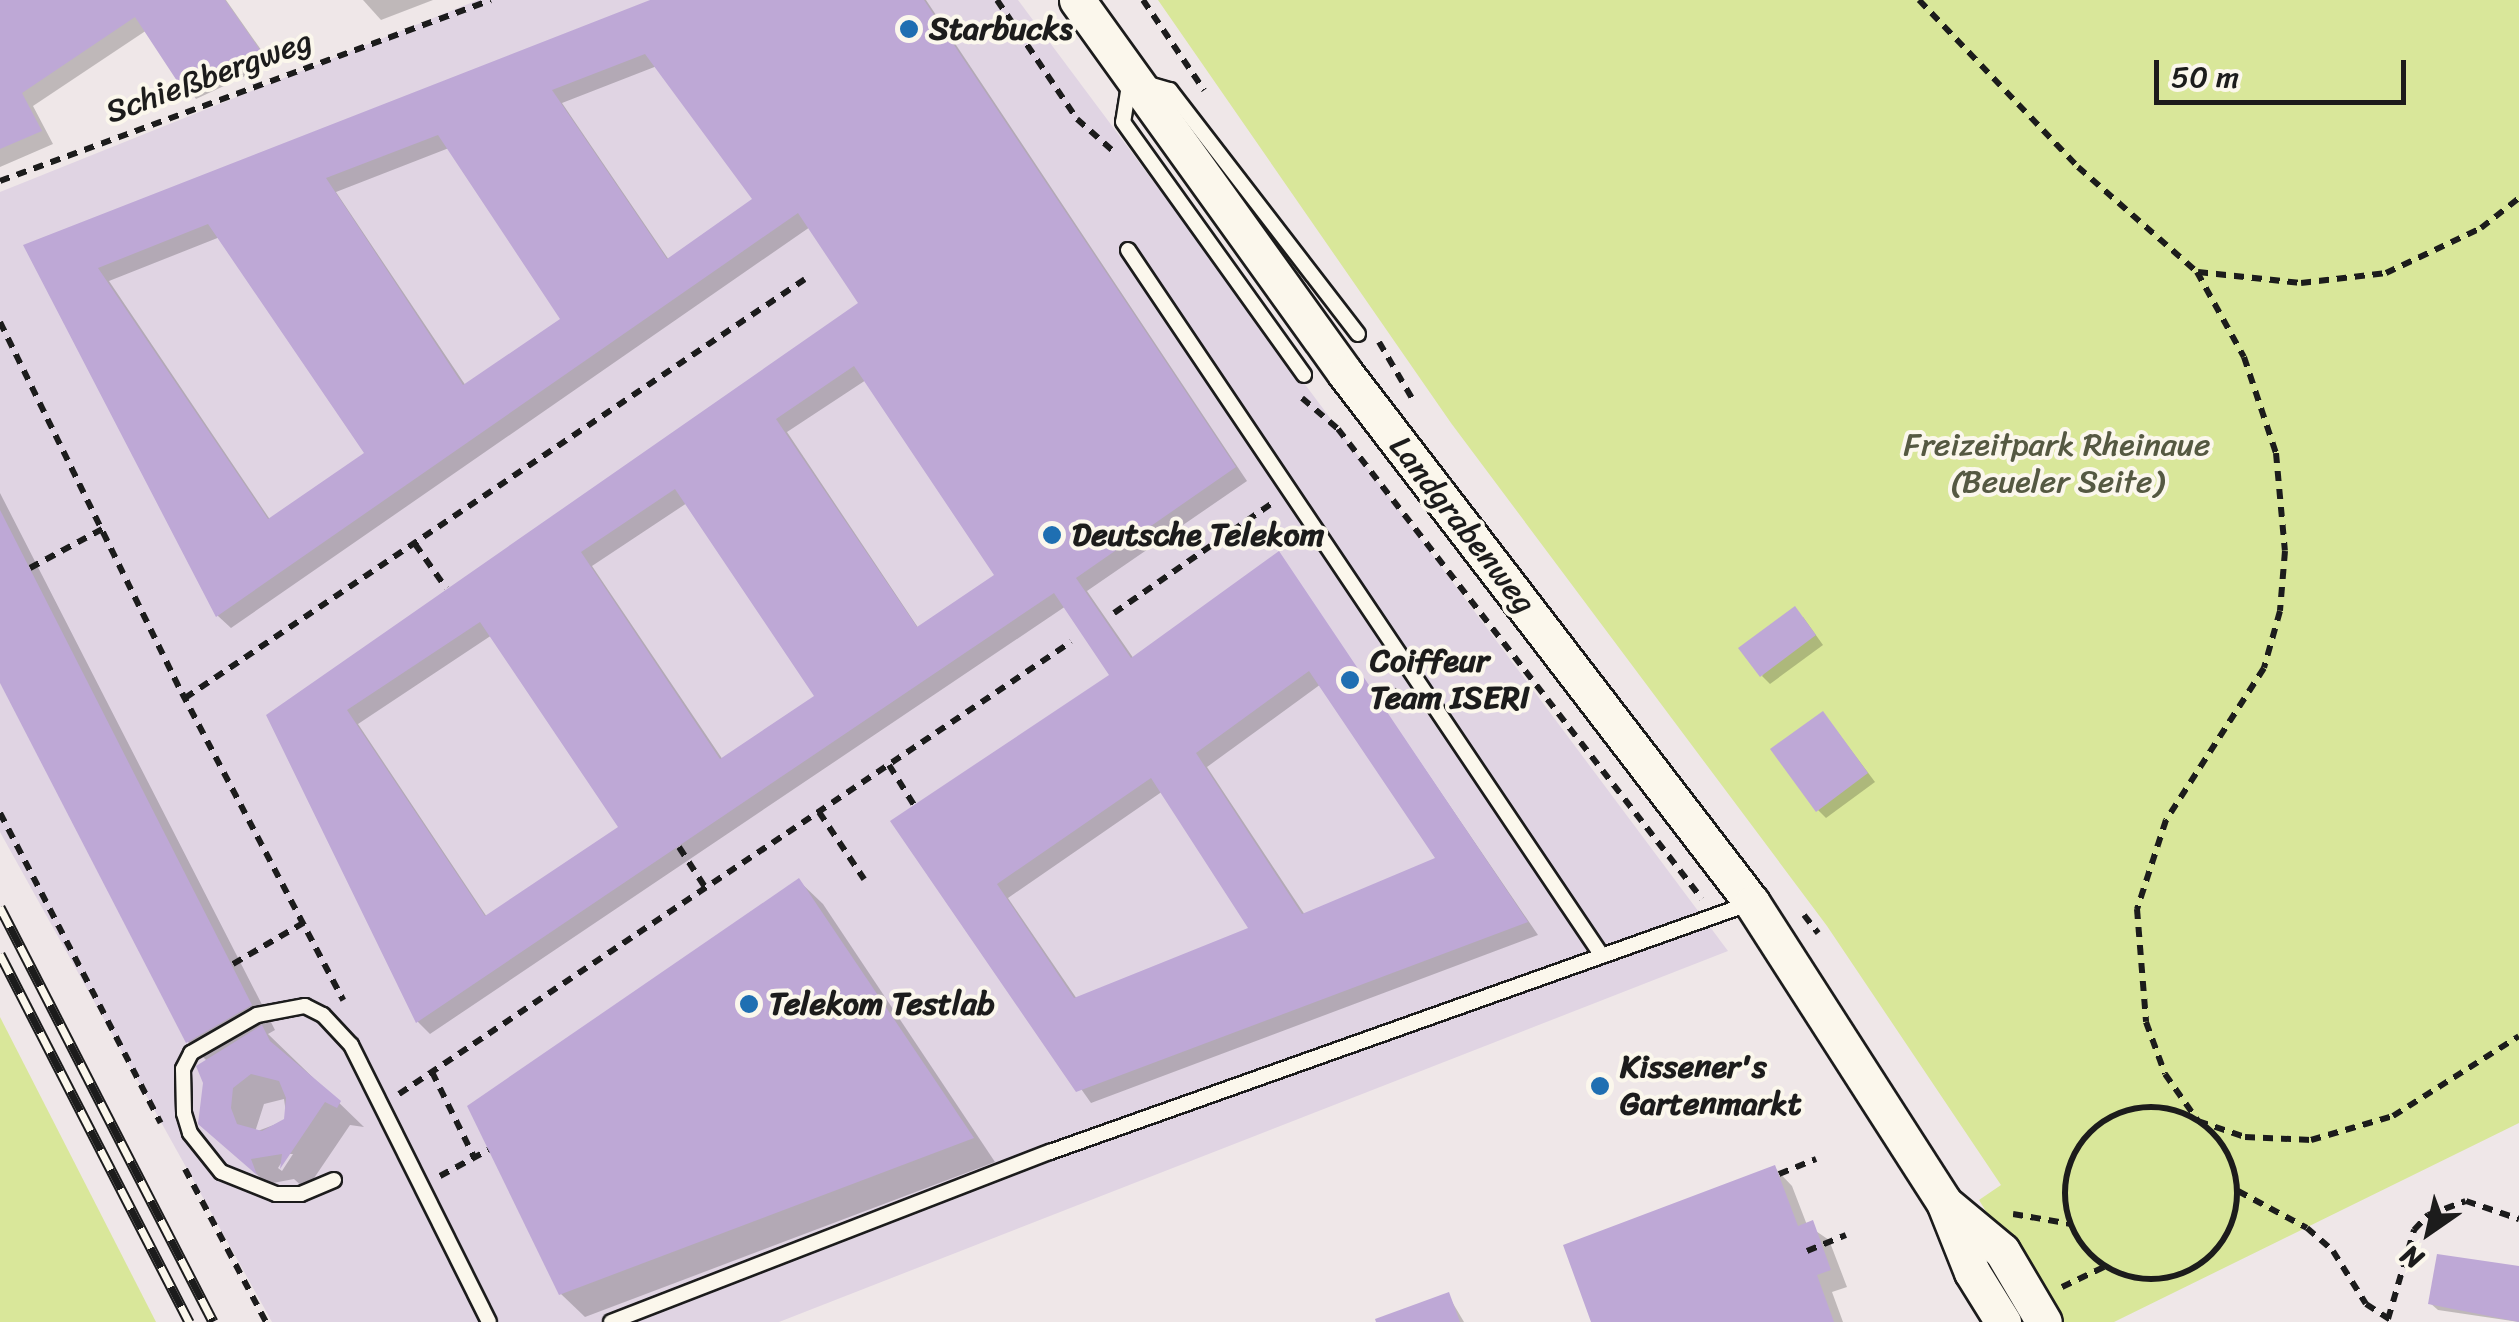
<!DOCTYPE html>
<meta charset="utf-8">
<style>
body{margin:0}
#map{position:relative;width:2519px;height:1322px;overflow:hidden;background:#efe7e8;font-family:Sriracha,sans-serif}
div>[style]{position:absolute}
.built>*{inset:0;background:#e0d4e3}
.green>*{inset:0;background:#d9e79a}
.shadow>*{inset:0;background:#0003}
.building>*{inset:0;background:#bea8d6}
.path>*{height:6px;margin-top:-3px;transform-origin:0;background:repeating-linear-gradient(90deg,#1c1c1c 0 10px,transparent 0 18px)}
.path>.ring{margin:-3px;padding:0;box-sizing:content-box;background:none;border:6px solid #1c1c1c;border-radius:50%}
.roads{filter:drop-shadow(2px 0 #1c1c1c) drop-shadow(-2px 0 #1c1c1c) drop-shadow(0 2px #1c1c1c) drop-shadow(0 -2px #1c1c1c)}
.service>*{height:14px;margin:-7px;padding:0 7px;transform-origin:7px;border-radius:7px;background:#fbf7ec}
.tertiary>*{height:35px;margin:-17.5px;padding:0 17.5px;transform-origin:17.5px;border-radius:17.5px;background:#fbf7ec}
.rail>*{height:11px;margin-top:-5.5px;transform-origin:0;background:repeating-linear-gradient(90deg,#fbf7ec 0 22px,#1c1c1c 0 44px);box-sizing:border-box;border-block:2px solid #1c1c1c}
.dots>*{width:28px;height:28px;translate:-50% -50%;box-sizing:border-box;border:5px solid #fbf7ec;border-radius:50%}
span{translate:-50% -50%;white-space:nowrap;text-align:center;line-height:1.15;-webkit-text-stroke:8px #fbf7ec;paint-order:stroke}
.poi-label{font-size:32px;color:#1c1c1c;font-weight:700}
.left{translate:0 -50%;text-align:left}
.street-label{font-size:32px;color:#1c1c1c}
.park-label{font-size:32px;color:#555942}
.north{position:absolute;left:2379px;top:1182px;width:100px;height:100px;-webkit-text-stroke:8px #fbf7ec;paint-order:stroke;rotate:214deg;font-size:28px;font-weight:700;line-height:40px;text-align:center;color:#1c1c1c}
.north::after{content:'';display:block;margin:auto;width:35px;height:45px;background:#1c1c1c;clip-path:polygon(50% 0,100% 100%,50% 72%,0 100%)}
.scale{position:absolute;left:2154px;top:60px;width:252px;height:45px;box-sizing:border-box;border:5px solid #1c1c1c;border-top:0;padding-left:12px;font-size:30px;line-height:35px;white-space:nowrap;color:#1c1c1c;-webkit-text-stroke:8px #fbf7ec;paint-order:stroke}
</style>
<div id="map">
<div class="built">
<div style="clip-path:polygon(478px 0,1018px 0,1728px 951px,779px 1322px,272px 1322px,0 832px,0 192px)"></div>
</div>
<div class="green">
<div style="clip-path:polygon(1158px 0,2519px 0,2519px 1123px,2114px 1322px,2054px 1322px,1979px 1200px,2001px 1185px,1827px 926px,1451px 423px)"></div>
<div style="clip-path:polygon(0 1017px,156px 1322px,0 1322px)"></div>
</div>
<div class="shadow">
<div style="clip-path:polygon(8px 0,226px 0,271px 64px,196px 99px,147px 30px,33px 106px,53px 144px,0 167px,0 6px)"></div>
<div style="clip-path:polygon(363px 0,433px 0,381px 20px)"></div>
<div style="clip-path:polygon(evenodd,657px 0,926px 0,1247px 481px,1087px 591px,1134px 659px,1279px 555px,1538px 935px,1091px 1103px,893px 822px,1112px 676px,1066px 606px,430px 1034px,418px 1022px,269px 716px,862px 303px,810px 227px,231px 628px,218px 616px,26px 247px,657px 0,657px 66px,756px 200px,669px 260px,562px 103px,657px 66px,657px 0,449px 148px,563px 320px,466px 386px,336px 192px,449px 148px,657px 0,220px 237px,367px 454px,271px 521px,109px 281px,220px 237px,657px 0,866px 380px,998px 576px,919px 629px,787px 432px,866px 380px,657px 0,687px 503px,817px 697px,723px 760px,592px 566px,687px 503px,657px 0,492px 635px,621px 828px,487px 917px,358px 724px,492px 635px,657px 0,1321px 684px,1439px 859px,1305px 915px,1207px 767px,1321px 684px,657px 0,1163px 791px,1252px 929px,1077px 999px,1008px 898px,1163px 791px)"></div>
<div style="clip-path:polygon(evenodd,0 493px,275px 1030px,268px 1034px,364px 1127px,350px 1125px,306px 1190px,294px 1179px,273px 1183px,276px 1192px,201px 1123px,206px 1060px,188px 1042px,0 677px,0 493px,284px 1099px,287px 1120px,255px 1132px,264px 1104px,284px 1099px,0 493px,287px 1154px,293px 1154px,282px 1171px,278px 1168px,287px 1154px)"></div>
<div style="clip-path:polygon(1803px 617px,1823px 645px,1770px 684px,1762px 676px)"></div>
<div style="clip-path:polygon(1830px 722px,1875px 782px,1826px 818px,1818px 810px)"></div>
<div style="clip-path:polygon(799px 881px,823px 904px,995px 1162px,585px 1317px,561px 1294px)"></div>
<div style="clip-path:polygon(1775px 1168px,1792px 1186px,1807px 1225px,1829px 1240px,1847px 1287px,1832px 1292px,1843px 1322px,1593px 1322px)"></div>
<div style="clip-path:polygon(2519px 1269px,2519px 1322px,2438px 1310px,2430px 1303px)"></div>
<div style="clip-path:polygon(1448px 1295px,1464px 1322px,1395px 1322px)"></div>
</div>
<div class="building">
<div style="clip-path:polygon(0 0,225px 0,260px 50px,181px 87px,135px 17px,22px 93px,42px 131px,0 149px)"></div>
<div style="clip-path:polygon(evenodd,650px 0,924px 0,1236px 467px,1076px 578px,1131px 658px,1279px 551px,1528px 922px,1076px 1092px,890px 821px,1109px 675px,1054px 593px,416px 1023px,266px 715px,858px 303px,798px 213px,216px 617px,23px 245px,650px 0,645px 54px,752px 199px,667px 259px,552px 90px,645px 54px,650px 0,438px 135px,560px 319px,463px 385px,326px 178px,438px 135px,650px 0,208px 224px,364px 453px,268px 519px,98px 268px,208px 224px,650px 0,854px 366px,994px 575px,917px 627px,776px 419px,854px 366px,650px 0,675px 489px,814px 696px,720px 759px,581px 552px,675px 489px,650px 0,480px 622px,618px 827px,485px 916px,347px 710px,480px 622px,650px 0,1309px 671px,1435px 858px,1302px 914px,1196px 753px,1309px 671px,650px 0,1151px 778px,1248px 928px,1074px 998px,997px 884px,1151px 778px)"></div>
<div style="clip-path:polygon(0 510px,252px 1005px,186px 1043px,0 683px)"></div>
<div style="clip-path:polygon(1795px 606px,1816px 635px,1760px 677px,1738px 648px)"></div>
<div style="clip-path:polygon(1823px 711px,1868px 773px,1816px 812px,1770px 749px)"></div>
<div style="clip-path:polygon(799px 878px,974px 1138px,559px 1295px,467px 1106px)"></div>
<div style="clip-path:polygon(evenodd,262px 1025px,270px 1041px,341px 1101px,337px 1108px,325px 1102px,280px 1169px,282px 1154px,251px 1159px,257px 1175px,198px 1124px,203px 1083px,196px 1066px,262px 1025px,251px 1074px,279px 1081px,286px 1098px,284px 1119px,262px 1131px,237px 1124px,231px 1108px,233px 1088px,251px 1074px)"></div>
<div style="clip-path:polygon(1775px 1165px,1798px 1226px,1813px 1220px,1831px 1270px,1817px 1275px,1834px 1322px,1591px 1322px,1563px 1245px)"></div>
<div style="clip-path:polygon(2437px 1254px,2519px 1266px,2519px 1322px,2428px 1304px)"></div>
<div style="clip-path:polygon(1449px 1292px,1460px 1322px,1376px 1322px,1375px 1319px)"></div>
</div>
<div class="path">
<div style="left:997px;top:0;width:143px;rotate:56.1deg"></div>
<div style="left:1077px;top:119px;width:47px;rotate:41.5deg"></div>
<div style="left:1143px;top:0;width:109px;rotate:55.9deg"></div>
<div style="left:1919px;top:0;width:231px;rotate:46.4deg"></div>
<div style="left:2078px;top:167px;width:159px;rotate:41.4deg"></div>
<div style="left:2197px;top:272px;width:97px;rotate:61.1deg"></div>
<div style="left:2244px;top:357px;width:101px;rotate:71.6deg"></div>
<div style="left:2276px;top:453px;width:98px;rotate:84.8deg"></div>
<div style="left:2285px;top:551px;width:60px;rotate:94.8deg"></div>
<div style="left:2280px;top:611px;width:59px;rotate:105.7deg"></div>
<div style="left:2264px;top:668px;width:181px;rotate:122.8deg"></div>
<div style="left:2166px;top:820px;width:94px;rotate:108deg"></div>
<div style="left:2137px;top:909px;width:113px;rotate:85.4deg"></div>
<div style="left:2146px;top:1022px;width:55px;rotate:69.9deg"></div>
<div style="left:2165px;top:1074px;width:57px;rotate:54.9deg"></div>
<div style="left:2198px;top:1121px;width:50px;rotate:18.8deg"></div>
<div style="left:2245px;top:1137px;width:66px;rotate:2.6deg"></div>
<div style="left:2311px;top:1140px;width:85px;rotate:-16.3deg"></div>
<div style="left:2393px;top:1116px;width:149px;rotate:-32.4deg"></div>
<div style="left:0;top:181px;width:523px;rotate:-20.24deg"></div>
<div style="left:2198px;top:272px;width:104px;rotate:6.1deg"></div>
<div style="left:2301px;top:283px;width:86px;rotate:-6.7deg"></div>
<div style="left:2386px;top:273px;width:105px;rotate:-25.3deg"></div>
<div style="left:2481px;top:228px;width:48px;rotate:-38.3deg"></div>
<div style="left:0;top:322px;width:413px;rotate:63.9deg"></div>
<div style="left:182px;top:693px;width:347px;rotate:62.3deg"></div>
<div style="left:1379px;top:342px;width:67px;rotate:59.6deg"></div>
<div style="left:1302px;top:398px;width:48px;rotate:40.7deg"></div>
<div style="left:1338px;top:429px;width:594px;rotate:52.24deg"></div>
<div style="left:415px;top:544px;width:54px;rotate:54.8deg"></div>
<div style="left:30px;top:568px;width:84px;rotate:-28.4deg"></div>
<div style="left:1114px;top:613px;width:193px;rotate:-34.8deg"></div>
<div style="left:185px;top:698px;width:748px;rotate:-34.05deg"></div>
<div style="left:1382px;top:701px;width:19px;rotate:-35deg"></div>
<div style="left:889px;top:765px;width:47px;rotate:58deg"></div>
<div style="left:819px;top:812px;width:81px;rotate:56.1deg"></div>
<div style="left:0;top:813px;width:349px;rotate:62.6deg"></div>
<div style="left:679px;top:847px;width:48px;rotate:57deg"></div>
<div style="left:1804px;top:915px;width:23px;rotate:52deg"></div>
<div style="left:233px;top:964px;width:83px;rotate:-30.3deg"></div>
<div style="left:432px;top:1072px;width:95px;rotate:63.7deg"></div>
<div style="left:399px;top:1094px;width:810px;rotate:-33.93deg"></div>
<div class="ring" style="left:2065px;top:1107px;width:166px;height:166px"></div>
<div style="left:185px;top:1169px;width:173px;rotate:62.1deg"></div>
<div style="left:1779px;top:1174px;width:40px;rotate:-22deg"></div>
<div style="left:440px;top:1176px;width:55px;rotate:-28.4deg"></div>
<div style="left:2238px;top:1191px;width:78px;rotate:28.2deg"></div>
<div style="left:2307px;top:1228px;width:35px;rotate:41deg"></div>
<div style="left:2333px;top:1251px;width:62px;rotate:58.1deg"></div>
<div style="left:2366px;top:1304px;width:33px;rotate:33deg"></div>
<div style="left:2013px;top:1214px;width:59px;rotate:9.8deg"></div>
<div style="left:1807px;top:1251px;width:42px;rotate:-22.3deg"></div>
<div style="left:2062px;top:1287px;width:49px;rotate:-25.5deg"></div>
<div style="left:2388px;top:1319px;width:93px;rotate:-73.7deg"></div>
<div style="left:2414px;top:1230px;width:21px;rotate:-47deg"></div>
<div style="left:2428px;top:1215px;width:40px;rotate:-20.2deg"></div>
<div style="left:2466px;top:1201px;width:56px;rotate:18.8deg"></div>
</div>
<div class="roads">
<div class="service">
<div style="left:1145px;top:83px;width:26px;rotate:16deg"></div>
<div style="left:1170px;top:90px;width:308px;rotate:52.4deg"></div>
<div style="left:1129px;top:85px;width:37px;rotate:99deg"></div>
<div style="left:1123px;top:122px;width:311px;rotate:54.4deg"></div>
<div style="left:1128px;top:250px;width:850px;rotate:56.12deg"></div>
<div style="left:334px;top:1180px;width:36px;rotate:157deg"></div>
<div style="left:301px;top:1194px;width:25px;rotate:180deg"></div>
<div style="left:276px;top:1194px;width:59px;rotate:-158.2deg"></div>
<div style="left:221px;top:1172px;width:50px;rotate:-128.5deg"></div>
<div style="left:190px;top:1133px;width:21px;rotate:-107deg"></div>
<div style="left:184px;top:1113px;width:44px;rotate:-91.3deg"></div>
<div style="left:183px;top:1069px;width:18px;rotate:-63deg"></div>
<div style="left:191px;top:1053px;width:76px;rotate:-29.9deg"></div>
<div style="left:257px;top:1015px;width:49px;rotate:-10.6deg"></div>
<div style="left:305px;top:1006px;width:20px;rotate:27deg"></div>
<div style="left:323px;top:1015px;width:41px;rotate:47deg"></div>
<div style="left:351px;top:1045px;width:309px;rotate:63.5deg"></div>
<div style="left:611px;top:1322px;width:471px;rotate:-21.2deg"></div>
<div style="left:1050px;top:1152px;width:744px;rotate:-19.56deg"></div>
</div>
<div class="tertiary">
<div style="left:1077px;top:0;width:459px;rotate:54.3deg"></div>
<div style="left:1345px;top:373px;width:668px;rotate:52.48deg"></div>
<div style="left:1752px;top:903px;width:355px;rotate:57.3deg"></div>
<div style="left:1944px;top:1202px;width:75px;rotate:68.2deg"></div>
<div style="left:1972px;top:1272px;width:59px;rotate:58.2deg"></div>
<div style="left:1948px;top:1206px;width:70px;rotate:39.8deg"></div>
<div style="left:2002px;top:1251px;width:82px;rotate:59.4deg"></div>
</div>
</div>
<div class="rail">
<div style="left:0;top:907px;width:466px;rotate:62.8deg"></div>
<div style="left:0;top:954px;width:414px;rotate:62.8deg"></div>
</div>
<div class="dots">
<div style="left:909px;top:29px;background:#1f6fb2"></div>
<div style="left:1052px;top:535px;background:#1f6fb2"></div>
<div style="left:1350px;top:680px;background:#1f6fb2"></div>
<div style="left:749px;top:1004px;background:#1f6fb2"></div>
<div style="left:1600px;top:1086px;background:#1f6fb2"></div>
</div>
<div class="poi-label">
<span class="left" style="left:929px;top:29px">Starbucks</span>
<span class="left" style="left:1072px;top:535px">Deutsche Telekom</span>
<span class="left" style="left:1370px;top:680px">Coiffeur<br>Team ISERI</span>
<span class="left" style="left:769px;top:1004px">Telekom Testlab</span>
<span class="left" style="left:1620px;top:1086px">Kissener's<br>Gartenmarkt</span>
</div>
<div class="street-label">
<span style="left:209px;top:77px;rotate:-20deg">Schießbergweg</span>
<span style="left:1462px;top:525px;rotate:52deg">Landgrabenweg</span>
</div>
<div class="park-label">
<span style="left:2057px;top:464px">Freizeitpark Rheinaue<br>(Beueler Seite)</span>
</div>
<div class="north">N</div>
<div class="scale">50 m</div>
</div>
